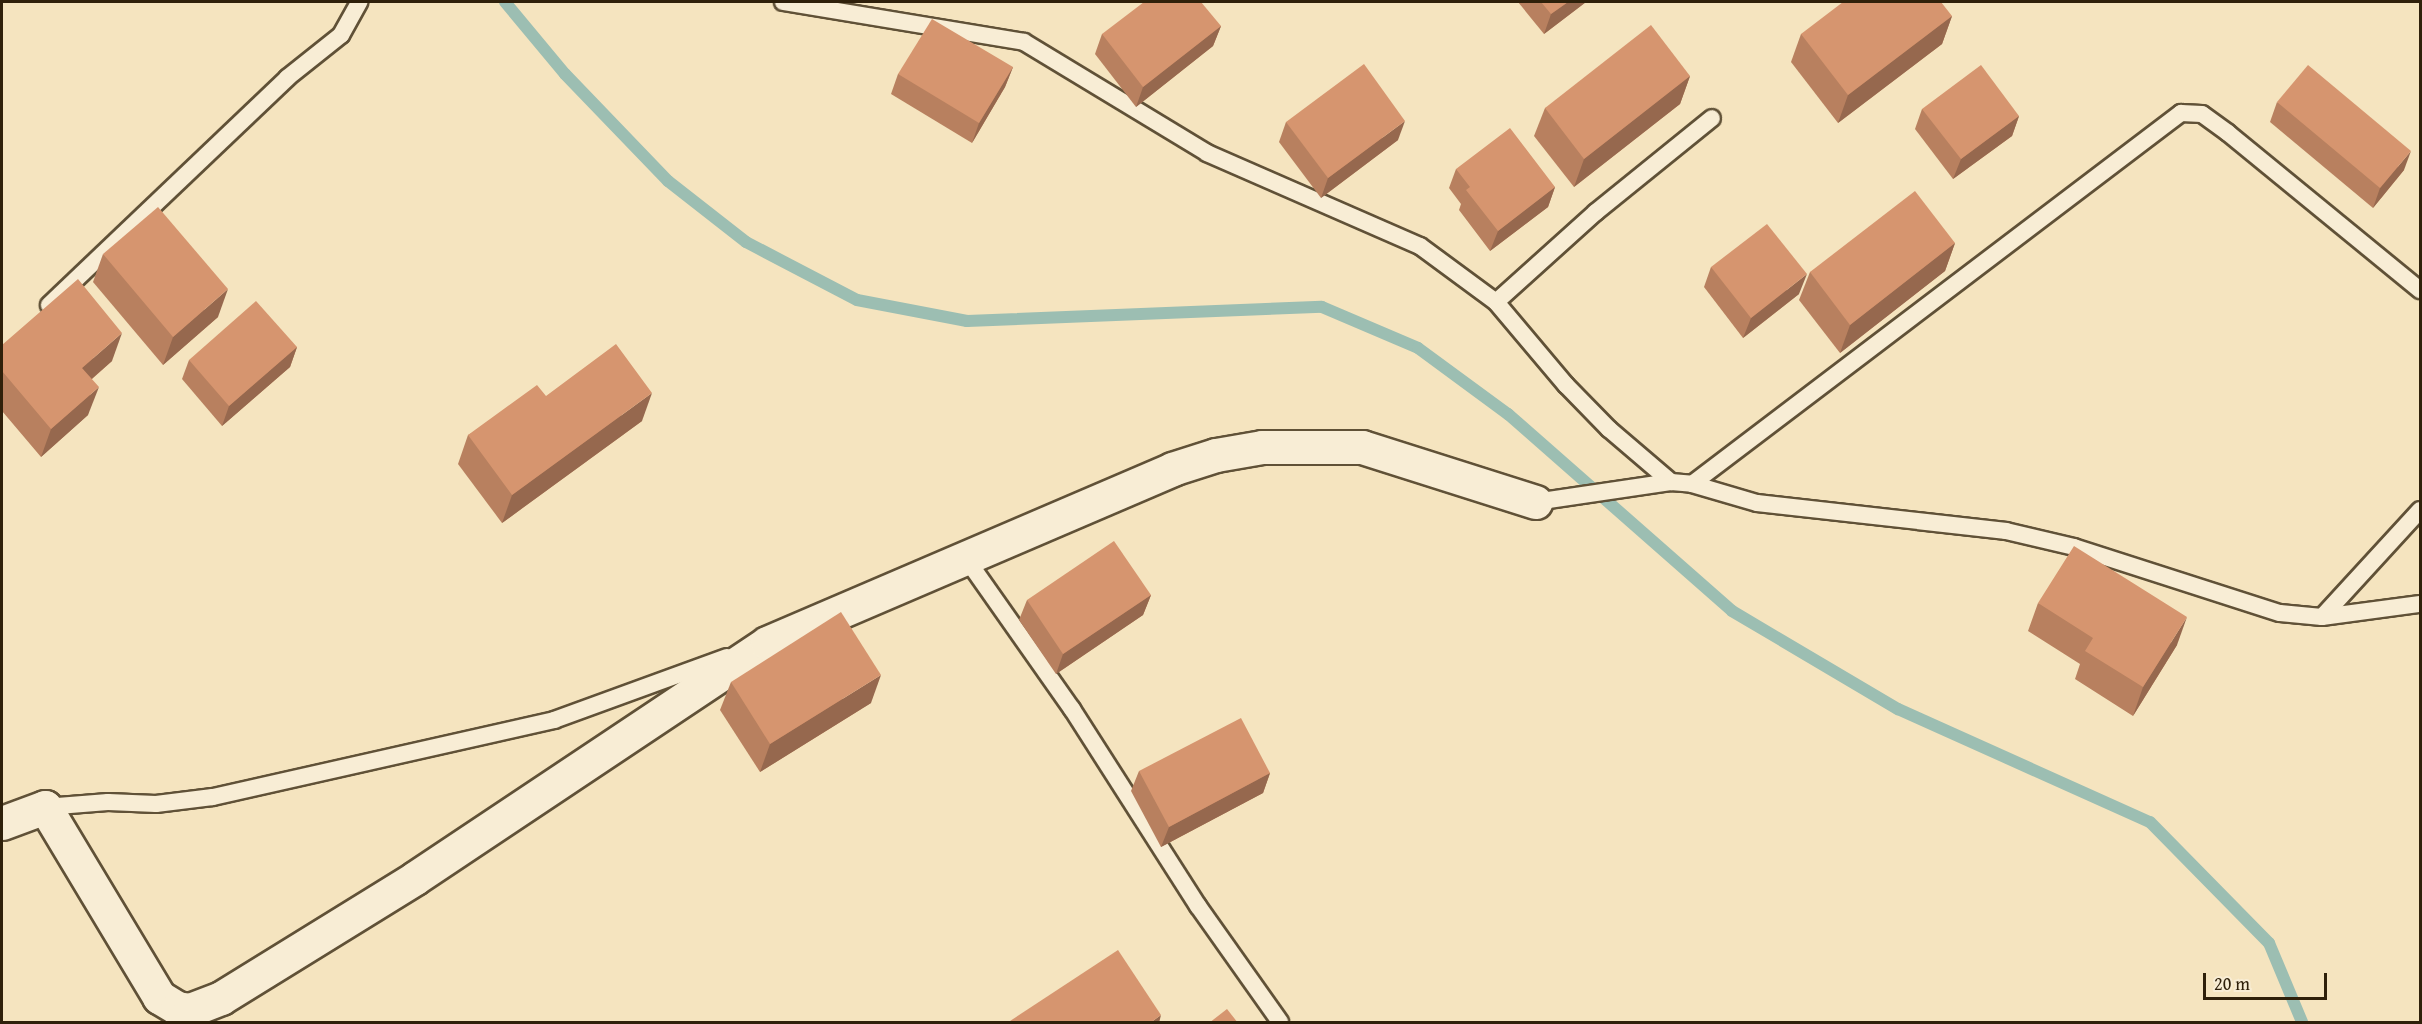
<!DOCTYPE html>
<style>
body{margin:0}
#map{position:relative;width:2422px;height:1024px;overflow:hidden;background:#f5e4bf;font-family:"Gentium Book Plus",serif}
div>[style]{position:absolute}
.stream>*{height:12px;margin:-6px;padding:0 6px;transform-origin:6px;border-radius:6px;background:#9cbeb2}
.roads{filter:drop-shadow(2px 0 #605137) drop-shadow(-2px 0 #605137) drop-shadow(0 2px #605137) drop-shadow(0 -2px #605137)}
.service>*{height:16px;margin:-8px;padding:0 8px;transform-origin:8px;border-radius:8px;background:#f8edd5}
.minor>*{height:33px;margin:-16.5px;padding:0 16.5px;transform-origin:16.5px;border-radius:16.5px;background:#f8edd5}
.wall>*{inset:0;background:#b8805f}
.shaded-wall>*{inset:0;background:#96684e}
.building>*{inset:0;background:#d6956f}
span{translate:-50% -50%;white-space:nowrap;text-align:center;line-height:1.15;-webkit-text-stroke:6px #f8edd5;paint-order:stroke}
.frame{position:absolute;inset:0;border:3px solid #2f200a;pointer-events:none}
.scale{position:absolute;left:2203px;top:973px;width:124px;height:27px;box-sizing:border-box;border:3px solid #2f200a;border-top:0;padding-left:8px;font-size:18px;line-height:21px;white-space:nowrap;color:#2f200a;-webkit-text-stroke:4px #f8edd5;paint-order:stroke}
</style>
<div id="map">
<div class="stream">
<div style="left:505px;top:2px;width:94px;rotate:50.2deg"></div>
<div style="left:565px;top:74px;width:149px;rotate:46.1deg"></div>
<div style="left:668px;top:181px;width:99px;rotate:38deg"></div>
<div style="left:746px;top:242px;width:125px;rotate:27.6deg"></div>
<div style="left:857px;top:300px;width:112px;rotate:10.8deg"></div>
<div style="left:967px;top:321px;width:355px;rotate:-2.3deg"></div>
<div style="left:1322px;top:307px;width:104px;rotate:23.1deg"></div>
<div style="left:1418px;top:348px;width:112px;rotate:36.3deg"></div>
<div style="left:1508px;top:414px;width:298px;rotate:41.3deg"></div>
<div style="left:1732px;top:611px;width:193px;rotate:30.6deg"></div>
<div style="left:1898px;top:709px;width:276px;rotate:24.2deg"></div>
<div style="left:2150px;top:822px;width:170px;rotate:45.5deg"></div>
<div style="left:2269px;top:943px;width:86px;rotate:67.3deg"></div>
</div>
<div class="roads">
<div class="service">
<div style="left:783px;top:2px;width:244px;rotate:9.4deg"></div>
<div style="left:1024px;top:42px;width:214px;rotate:31.2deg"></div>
<div style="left:1207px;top:153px;width:232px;rotate:23.6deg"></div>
<div style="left:1420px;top:246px;width:94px;rotate:36.4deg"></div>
<div style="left:1496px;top:302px;width:109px;rotate:49.9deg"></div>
<div style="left:1566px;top:385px;width:62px;rotate:45.7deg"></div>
<div style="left:1609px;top:429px;width:82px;rotate:40.5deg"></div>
<div style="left:1496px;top:302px;width:135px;rotate:-42deg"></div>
<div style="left:1596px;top:212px;width:149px;rotate:-39deg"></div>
<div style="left:49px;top:305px;width:329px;rotate:-43.6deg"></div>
<div style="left:287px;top:78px;width:69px;rotate:-38.5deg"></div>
<div style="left:341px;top:35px;width:38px;rotate:-61deg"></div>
<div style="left:1692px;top:484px;width:614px;rotate:-37.19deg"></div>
<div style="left:2181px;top:113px;width:21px;rotate:3deg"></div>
<div style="left:2202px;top:114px;width:32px;rotate:36deg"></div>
<div style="left:2228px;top:133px;width:248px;rotate:39.3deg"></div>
<div style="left:1535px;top:502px;width:137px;rotate:-8.4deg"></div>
<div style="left:1671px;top:482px;width:21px;rotate:5deg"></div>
<div style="left:1692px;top:484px;width:68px;rotate:16.3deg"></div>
<div style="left:1757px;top:503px;width:251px;rotate:6.4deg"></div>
<div style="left:2006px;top:531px;width:70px;rotate:13.2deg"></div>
<div style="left:2074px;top:547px;width:216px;rotate:17.8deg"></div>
<div style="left:2280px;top:613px;width:42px;rotate:5.4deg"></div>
<div style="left:2322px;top:617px;width:99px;rotate:-7.6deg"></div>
<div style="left:965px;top:557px;width:186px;rotate:54.9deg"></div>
<div style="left:1072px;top:709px;width:234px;rotate:57.4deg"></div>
<div style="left:1198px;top:906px;width:142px;rotate:54.7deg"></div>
<div style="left:2322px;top:617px;width:145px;rotate:-47.5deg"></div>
<div style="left:45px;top:807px;width:63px;rotate:-4.5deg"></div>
<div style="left:108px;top:802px;width:48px;rotate:2.4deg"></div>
<div style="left:156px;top:804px;width:57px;rotate:-7deg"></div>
<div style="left:213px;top:797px;width:350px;rotate:-12.7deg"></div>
<div style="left:554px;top:720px;width:184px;rotate:-20deg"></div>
</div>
<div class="minor">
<div style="left:2px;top:823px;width:46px;rotate:-20.4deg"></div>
<div style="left:45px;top:807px;width:222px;rotate:59deg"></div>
<div style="left:159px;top:997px;width:21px;rotate:31deg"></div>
<div style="left:177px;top:1008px;width:13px;rotate:9deg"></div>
<div style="left:190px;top:1010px;width:33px;rotate:-21deg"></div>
<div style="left:221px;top:998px;width:228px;rotate:-31.7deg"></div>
<div style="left:415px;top:878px;width:423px;rotate:-33.7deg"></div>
<div style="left:767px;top:643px;width:441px;rotate:-23.2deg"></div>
<div style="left:1172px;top:469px;width:46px;rotate:-17.7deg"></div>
<div style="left:1216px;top:455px;width:47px;rotate:-9.9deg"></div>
<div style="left:1262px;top:447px;width:100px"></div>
<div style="left:1362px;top:447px;width:182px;rotate:17.6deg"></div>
</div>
</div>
<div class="wall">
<div style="clip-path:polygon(1518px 2px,1586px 2px,1544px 34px)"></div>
<div style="clip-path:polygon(1952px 16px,1942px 44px,1838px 123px,1791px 62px,1801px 34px)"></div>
<div style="clip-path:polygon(1221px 26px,1213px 46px,1136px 107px,1095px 54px,1102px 34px)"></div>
<div style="clip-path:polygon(1013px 67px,1005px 87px,972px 143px,891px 94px,898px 74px)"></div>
<div style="clip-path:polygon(1690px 76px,1680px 104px,1574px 187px,1534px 136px,1545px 108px)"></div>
<div style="clip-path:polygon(2277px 102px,2404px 170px,2373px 208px,2270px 122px)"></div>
<div style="clip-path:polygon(1922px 109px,2019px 116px,2012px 136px,1953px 179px,1915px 129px)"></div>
<div style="clip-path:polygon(1286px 122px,1398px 140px,1321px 198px,1279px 142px)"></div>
<div style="clip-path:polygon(1456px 169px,1555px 187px,1548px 207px,1490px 251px,1459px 210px,1461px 204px,1449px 188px)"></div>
<div style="clip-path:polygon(1955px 243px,1945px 271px,1840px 353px,1799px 300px,1810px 272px)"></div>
<div style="clip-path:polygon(103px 254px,218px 317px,163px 365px,93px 282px)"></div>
<div style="clip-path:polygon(1711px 267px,1799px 294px,1743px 338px,1704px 287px)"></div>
<div style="clip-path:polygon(2px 345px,112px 361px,92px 379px,88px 415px,41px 457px,2px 411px)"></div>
<div style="clip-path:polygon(297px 347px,290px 367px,222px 426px,182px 379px,189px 360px)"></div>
<div style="clip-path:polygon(546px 396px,642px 421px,502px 523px,458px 464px,468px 435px)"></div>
<div style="clip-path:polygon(1151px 595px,1143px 615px,1056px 674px,1019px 620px,1027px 600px)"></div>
<div style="clip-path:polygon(2038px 603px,2177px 645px,2133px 716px,2075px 679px,2080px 664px,2028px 631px)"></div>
<div style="clip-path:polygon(731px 682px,871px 703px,760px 772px,720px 710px)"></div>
<div style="clip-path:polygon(1139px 771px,1270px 773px,1263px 793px,1161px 847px,1131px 791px)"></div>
</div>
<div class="shaded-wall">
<div style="clip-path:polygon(1568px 2px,1586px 2px,1544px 34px,1551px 14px)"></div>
<div style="clip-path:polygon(1952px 16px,1942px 44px,1838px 123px,1848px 95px)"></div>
<div style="clip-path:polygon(1221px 26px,1213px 46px,1136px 107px,1143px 87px)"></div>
<div style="clip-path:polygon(1013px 67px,1005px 87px,972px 143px,979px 123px)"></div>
<div style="clip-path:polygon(1690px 76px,1680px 104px,1574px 187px,1584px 159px)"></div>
<div style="clip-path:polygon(2019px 116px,2012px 136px,1953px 179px,1961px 159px)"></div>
<div style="clip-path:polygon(1405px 121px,1398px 140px,1321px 198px,1328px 178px)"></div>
<div style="clip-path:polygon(2411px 151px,2404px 170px,2373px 208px,2380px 188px)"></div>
<div style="clip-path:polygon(1555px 187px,1548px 207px,1490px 251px,1498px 231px)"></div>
<div style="clip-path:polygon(1955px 243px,1945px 271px,1840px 353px,1850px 325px)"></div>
<div style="clip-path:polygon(1807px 274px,1799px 294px,1743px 338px,1751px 318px)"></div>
<div style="clip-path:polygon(228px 289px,218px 317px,163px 365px,173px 337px)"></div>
<div style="clip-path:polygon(122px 333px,112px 361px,72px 396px,82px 368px)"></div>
<div style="clip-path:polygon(297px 347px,290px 367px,222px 426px,229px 406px)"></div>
<div style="clip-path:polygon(99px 387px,88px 415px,41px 457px,51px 429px)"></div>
<div style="clip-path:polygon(652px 393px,642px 421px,502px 523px,512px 495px)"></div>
<div style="clip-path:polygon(1151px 595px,1143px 615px,1056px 674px,1063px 654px)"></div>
<div style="clip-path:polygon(2187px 617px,2177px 645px,2133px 716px,2143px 687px)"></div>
<div style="clip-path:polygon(881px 675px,871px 703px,760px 772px,770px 744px)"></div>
<div style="clip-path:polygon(1270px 773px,1263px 793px,1161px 847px,1169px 827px)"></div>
<div style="clip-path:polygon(1161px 1015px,1159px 1023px,1150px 1023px)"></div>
</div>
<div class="building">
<div style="clip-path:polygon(1144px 2px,1201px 2px,1221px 26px,1143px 87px,1102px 34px)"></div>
<div style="clip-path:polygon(1541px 2px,1568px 2px,1551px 14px)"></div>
<div style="clip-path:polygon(1843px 2px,1941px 2px,1952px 16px,1848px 95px,1801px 34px)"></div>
<div style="clip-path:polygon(932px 19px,1013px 67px,979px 123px,898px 74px)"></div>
<div style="clip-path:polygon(1651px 25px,1690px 76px,1584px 159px,1545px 108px)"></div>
<div style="clip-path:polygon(1364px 64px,1405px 121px,1328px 178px,1286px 122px)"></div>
<div style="clip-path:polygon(1981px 65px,2019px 116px,1961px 159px,1922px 109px)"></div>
<div style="clip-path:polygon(2308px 65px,2411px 151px,2380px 188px,2277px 102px)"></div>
<div style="clip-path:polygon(1510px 128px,1555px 187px,1498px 231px,1466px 190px,1470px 187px,1456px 169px)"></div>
<div style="clip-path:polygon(1915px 191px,1955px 243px,1850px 325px,1810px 272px)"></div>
<div style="clip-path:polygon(158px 207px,228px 289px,173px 337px,103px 254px)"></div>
<div style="clip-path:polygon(1767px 224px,1807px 274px,1751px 318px,1711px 267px)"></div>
<div style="clip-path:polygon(78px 279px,122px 333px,82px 368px,99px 387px,51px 429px,2px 371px,2px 345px)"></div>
<div style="clip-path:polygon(256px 301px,297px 347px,229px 406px,189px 360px)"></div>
<div style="clip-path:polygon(616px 344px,652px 393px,512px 495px,468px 435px,537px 385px,546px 396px)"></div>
<div style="clip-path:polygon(1114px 541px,1151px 595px,1063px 654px,1027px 600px)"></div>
<div style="clip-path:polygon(2074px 546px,2187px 617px,2143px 687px,2085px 651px,2093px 638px,2038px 603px)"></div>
<div style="clip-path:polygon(841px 612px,881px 675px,770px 744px,731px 682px)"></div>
<div style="clip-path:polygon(1241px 718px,1270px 773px,1169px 827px,1139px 771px)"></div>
<div style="clip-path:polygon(1118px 950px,1161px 1015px,1150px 1023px,1007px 1023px)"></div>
<div style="clip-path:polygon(1227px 1009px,1238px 1023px,1209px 1023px)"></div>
</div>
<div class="frame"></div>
<div class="scale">20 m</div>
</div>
